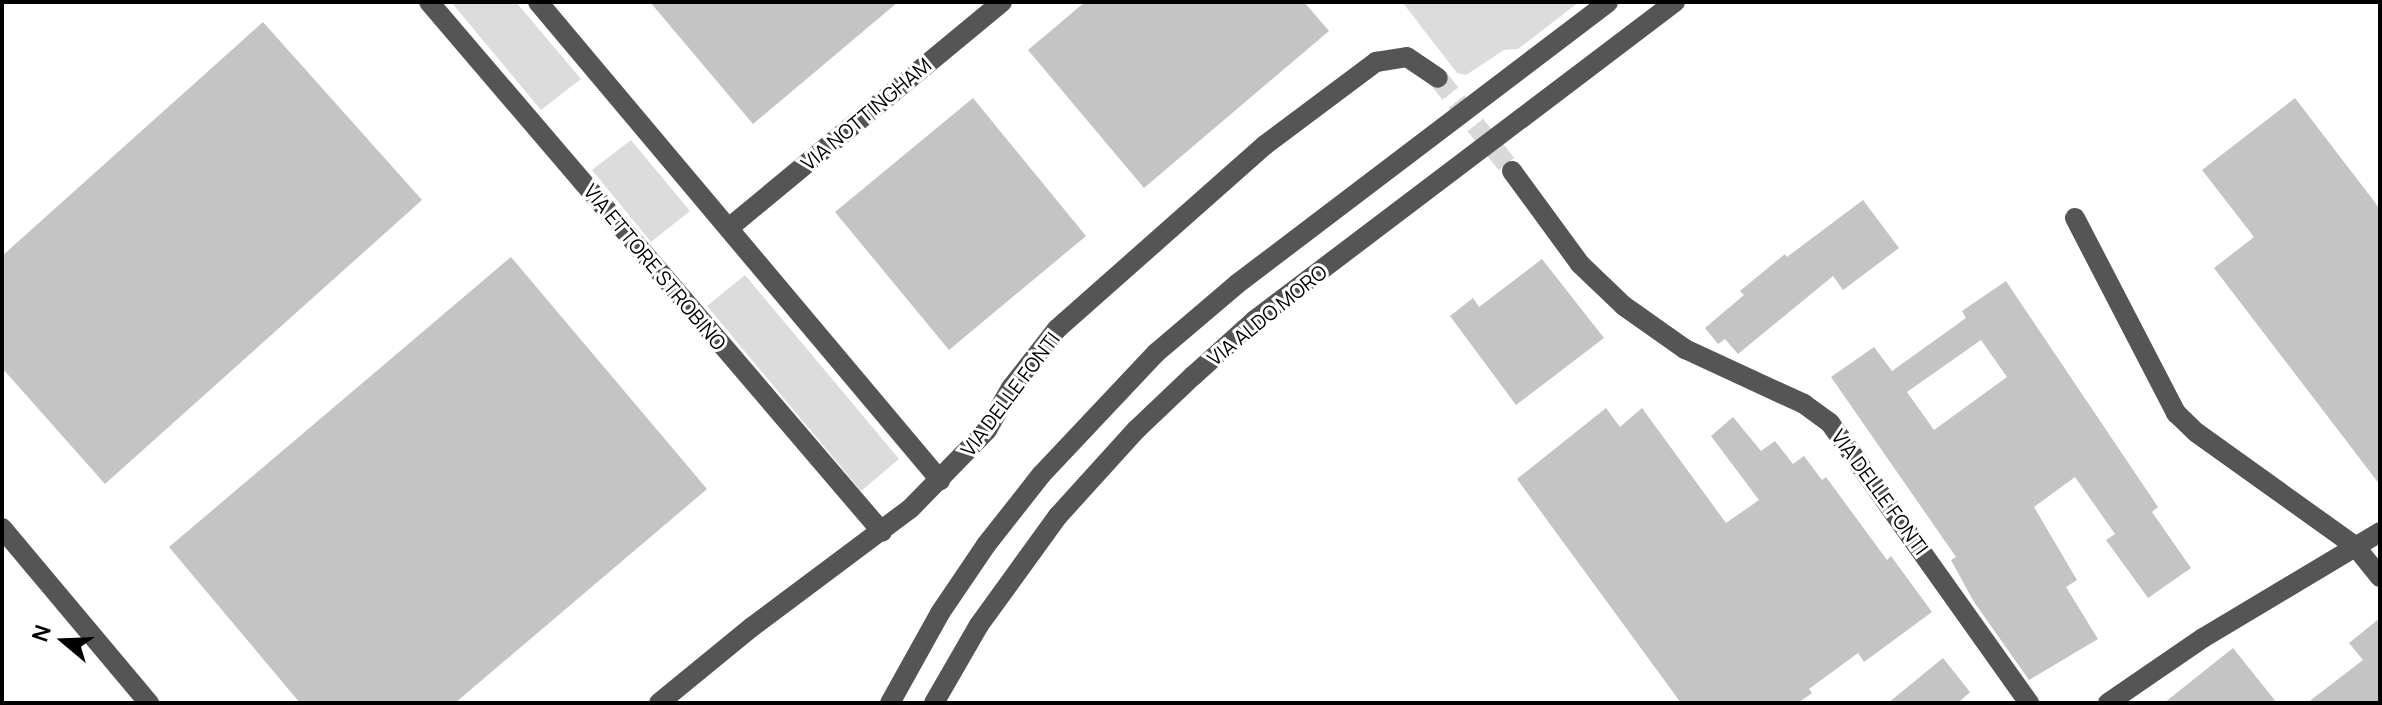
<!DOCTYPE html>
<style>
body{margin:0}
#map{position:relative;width:2382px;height:705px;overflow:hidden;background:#fff;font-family:Manrope,sans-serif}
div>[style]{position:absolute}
.green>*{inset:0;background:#dcdcdc}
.building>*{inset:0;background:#c4c4c4}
.minor-tunnel>*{height:20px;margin-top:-10px;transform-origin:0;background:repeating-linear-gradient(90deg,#d9d9d9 0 20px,transparent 0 30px)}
.minor>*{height:20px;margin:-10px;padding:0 10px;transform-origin:10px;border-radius:10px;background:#555}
span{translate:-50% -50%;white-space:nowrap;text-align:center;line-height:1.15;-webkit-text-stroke:6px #fff;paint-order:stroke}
.street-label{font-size:20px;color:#000}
.frame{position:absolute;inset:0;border:4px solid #000;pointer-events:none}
.north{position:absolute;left:24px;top:601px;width:80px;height:80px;-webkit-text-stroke:6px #fff;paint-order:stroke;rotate:289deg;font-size:22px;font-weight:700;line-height:32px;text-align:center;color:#000}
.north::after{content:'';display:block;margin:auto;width:28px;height:36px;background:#000;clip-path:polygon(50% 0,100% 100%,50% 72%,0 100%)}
</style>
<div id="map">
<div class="green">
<div style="clip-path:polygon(451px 2px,516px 2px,581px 79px,541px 110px)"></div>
<div style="clip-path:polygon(1579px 2px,1518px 49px,1504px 50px,1466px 75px,1457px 73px,1403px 3px)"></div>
<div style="clip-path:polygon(631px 140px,690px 211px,651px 242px,592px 170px)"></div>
<div style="clip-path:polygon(745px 275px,899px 459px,861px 491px,707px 306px)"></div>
</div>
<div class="building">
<div style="clip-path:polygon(650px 2px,898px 2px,753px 124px)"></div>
<div style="clip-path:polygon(1085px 2px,1304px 2px,1329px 31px,1144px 188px,1028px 50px)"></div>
<div style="clip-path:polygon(263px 22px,422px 200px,105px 484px,2px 368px,2px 256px)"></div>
<div style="clip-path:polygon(973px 98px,1086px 236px,949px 350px,835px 212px)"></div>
<div style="clip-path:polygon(2295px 98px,2380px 209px,2380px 485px,2214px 268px,2254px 237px,2202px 170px)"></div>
<div style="clip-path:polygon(1863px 200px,1899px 248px,1843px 290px,1833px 276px,1738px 354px,1725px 339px,1718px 344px,1705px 328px,1744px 295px,1740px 291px,1785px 254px,1787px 257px)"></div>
<div style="clip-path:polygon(511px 257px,707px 489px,455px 703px,300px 703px,169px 547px)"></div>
<div style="clip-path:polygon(1542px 259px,1604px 338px,1516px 405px,1450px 316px,1473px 298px,1479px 307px)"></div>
<div style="clip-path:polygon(evenodd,2006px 281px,2158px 507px,2152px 512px,2191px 568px,2148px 598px,2106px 540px,2115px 534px,2075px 477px,2034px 507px,2077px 580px,2066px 587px,2098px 639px,2029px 680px,1974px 602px,1951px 560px,1956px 557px,1831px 377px,1874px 347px,1892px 371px,1966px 318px,1962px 311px,2006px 281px,1981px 340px,2007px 377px,1934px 430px,1907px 392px,1981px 340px)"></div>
<div style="clip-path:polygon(1606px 408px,1620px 427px,1642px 408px,1726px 523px,1759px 500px,1711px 436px,1733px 417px,1761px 451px,1775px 441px,1793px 464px,1804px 456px,1822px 480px,1826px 477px,1887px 560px,1891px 556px,1932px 612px,1864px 662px,1858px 653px,1809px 689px,1812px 693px,1798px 703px,1681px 703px,1517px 479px)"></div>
<div style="clip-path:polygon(2380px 618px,2380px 703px,2307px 703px,2363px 660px,2349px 643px)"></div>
<div style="clip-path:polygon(2233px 648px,2277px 703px,2164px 703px)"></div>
<div style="clip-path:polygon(1943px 658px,1970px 692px,1958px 703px,1888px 703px)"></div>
</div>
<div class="minor-tunnel">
<div style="left:1438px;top:78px;width:119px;rotate:51.5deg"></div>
</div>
<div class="minor">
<div style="left:429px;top:2px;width:697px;rotate:49.48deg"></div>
<div style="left:538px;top:2px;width:625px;rotate:49.94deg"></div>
<div style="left:1512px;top:171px;width:115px;rotate:53.8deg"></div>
<div style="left:1580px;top:264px;width:61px;rotate:43.7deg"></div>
<div style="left:1624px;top:306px;width:75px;rotate:35.2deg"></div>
<div style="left:1685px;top:349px;width:131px;rotate:24.8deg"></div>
<div style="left:1804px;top:404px;width:32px;rotate:36deg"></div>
<div style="left:1830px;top:423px;width:344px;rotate:54.6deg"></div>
<div style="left:2075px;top:218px;width:220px;rotate:62.6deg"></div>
<div style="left:2176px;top:413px;width:29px;rotate:44deg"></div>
<div style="left:2197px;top:433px;width:194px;rotate:35.6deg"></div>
<div style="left:2355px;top:546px;width:40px;rotate:51deg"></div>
<div style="left:730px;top:227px;width:353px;rotate:-39.6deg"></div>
<div style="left:2px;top:528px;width:229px;rotate:50deg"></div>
<div style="left:659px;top:703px;width:120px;rotate:-39.3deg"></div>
<div style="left:752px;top:627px;width:197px;rotate:-36.8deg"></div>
<div style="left:910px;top:509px;width:110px;rotate:-45.7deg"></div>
<div style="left:987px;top:430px;width:48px;rotate:-60.3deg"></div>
<div style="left:1011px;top:388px;width:75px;rotate:-52.1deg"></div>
<div style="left:1057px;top:329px;width:278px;rotate:-41.5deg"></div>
<div style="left:1265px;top:145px;width:139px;rotate:-36.8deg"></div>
<div style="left:1376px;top:62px;width:31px;rotate:-9deg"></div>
<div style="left:1407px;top:57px;width:37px;rotate:34deg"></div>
<div style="left:890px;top:703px;width:103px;rotate:-60.9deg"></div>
<div style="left:940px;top:613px;width:82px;rotate:-55.9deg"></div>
<div style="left:986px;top:545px;width:89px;rotate:-51.8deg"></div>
<div style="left:1041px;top:475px;width:168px;rotate:-46.7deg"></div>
<div style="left:1156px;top:353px;width:106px;rotate:-40.4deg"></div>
<div style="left:1237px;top:284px;width:466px;rotate:-37.2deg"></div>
<div style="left:934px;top:703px;width:90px;rotate:-60deg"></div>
<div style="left:979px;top:625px;width:135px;rotate:-54.1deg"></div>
<div style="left:1058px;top:516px;width:116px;rotate:-47.8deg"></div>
<div style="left:1136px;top:430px;width:79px;rotate:-43.5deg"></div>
<div style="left:1193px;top:376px;width:84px;rotate:-42.1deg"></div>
<div style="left:1255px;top:320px;width:527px;rotate:-37.13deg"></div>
<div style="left:2108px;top:703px;width:115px;rotate:-34.4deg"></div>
<div style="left:2203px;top:638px;width:206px;rotate:-30.9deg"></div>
</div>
<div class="street-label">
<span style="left:866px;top:114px;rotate:-40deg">VIA NOTTINGHAM</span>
<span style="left:655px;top:267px;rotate:50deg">VIA ETTORE STROBINO</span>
<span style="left:1267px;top:315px;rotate:-39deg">VIA ALDO MORO</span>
<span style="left:1010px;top:394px;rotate:-53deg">VIA DELLE FONTI</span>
<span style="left:1880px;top:492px;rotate:54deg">VIA DELLE FONTI</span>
</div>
<div class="frame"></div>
<div class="north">N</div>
</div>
